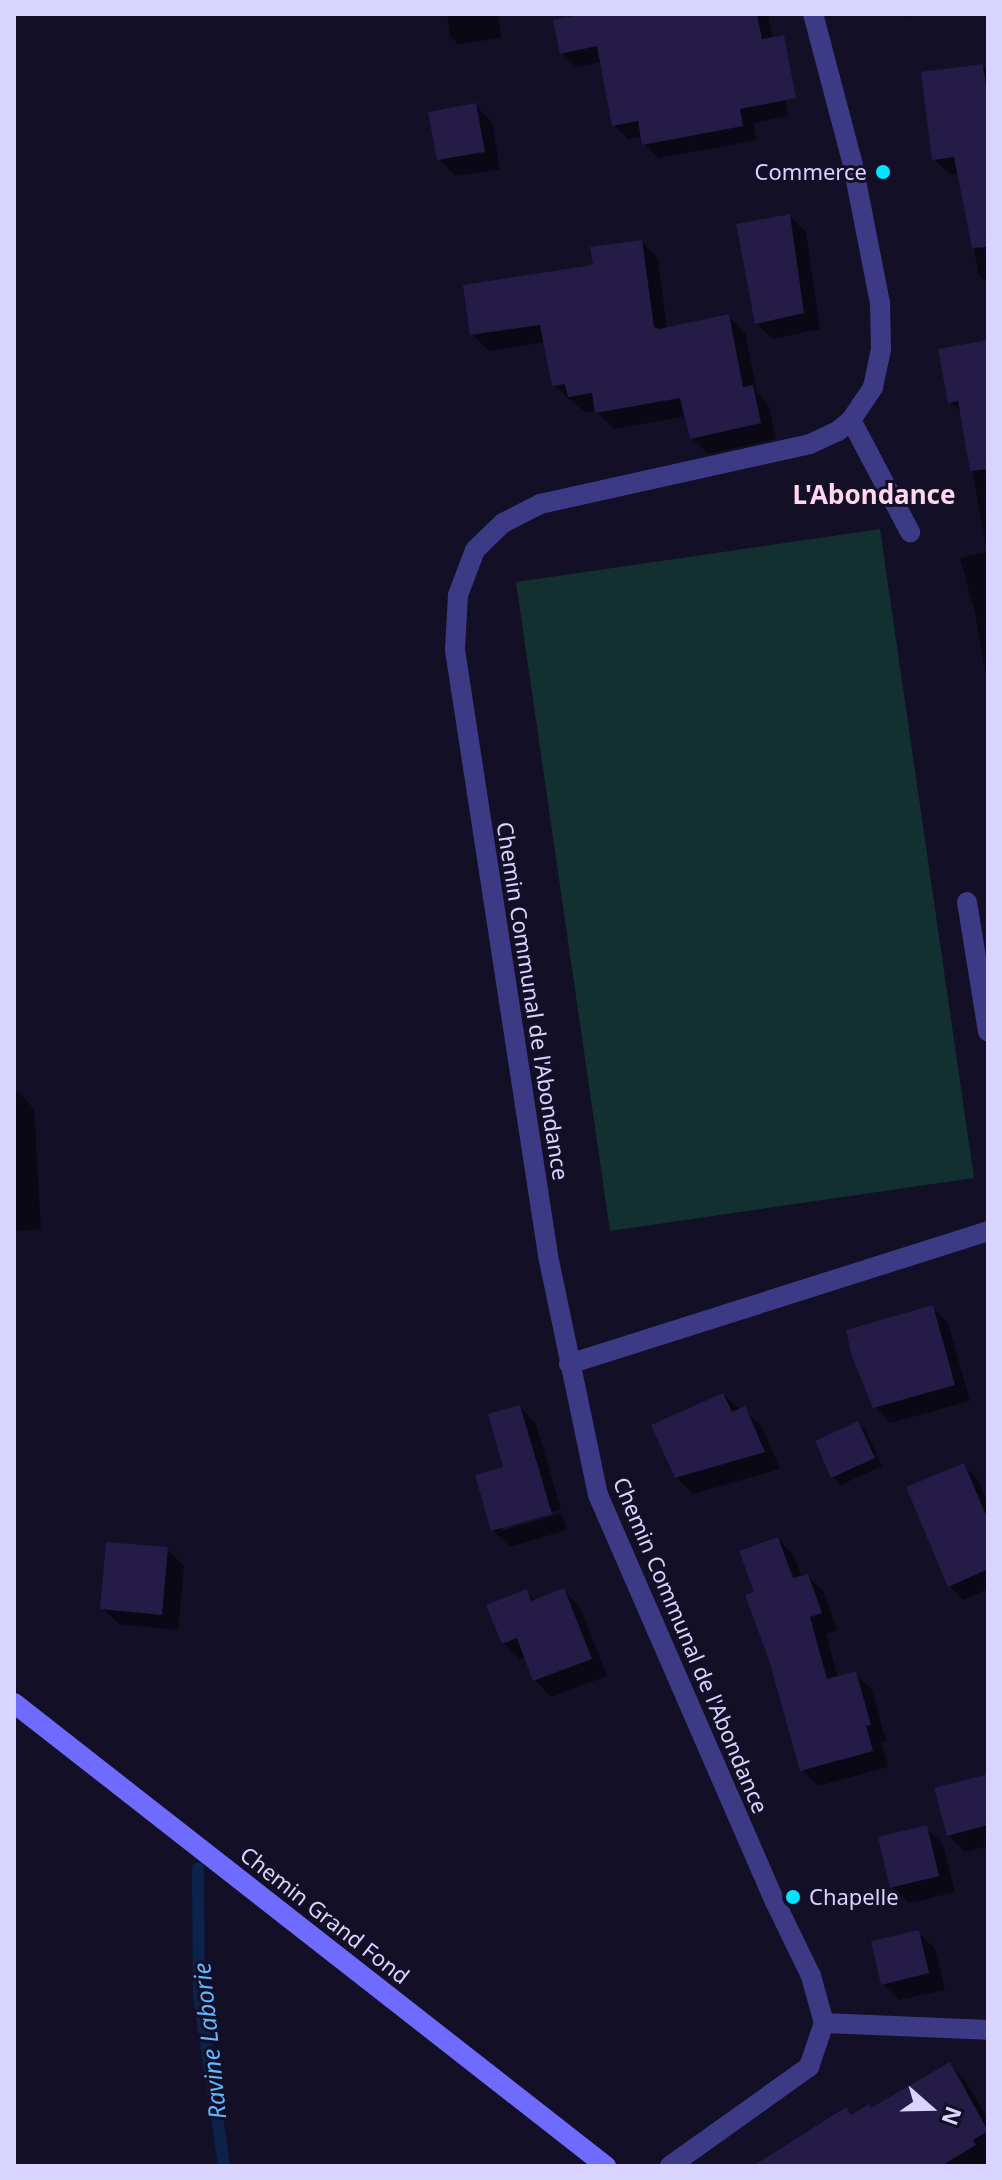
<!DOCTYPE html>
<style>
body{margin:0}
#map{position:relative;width:1002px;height:2180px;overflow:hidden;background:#130f26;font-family:"Noto Sans",sans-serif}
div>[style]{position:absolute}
.green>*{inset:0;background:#12302f}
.shadow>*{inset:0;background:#0007}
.stream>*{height:12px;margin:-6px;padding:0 6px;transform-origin:6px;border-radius:6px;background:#0c2248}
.building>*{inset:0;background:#241b47}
.street>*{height:20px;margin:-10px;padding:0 10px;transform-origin:10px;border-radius:10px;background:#3d3a85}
.secondary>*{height:20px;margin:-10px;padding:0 10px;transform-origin:10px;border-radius:10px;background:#6f6bff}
.dots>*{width:22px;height:22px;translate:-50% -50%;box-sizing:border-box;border:4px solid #130f26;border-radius:50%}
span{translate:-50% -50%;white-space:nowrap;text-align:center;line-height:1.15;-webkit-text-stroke:6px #130f26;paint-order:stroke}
.poi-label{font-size:22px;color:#d9d4ff}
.right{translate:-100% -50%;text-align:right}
.left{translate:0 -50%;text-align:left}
.street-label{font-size:22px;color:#d9d4ff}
.water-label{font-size:24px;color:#62b6ff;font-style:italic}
.quarter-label{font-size:26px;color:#ffd6f0;font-weight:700}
.frame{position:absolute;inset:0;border:16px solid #d9d4ff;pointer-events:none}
.north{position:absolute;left:890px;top:2068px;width:80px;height:80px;-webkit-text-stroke:6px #130f26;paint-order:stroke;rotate:110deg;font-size:22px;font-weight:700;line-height:32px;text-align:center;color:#d9d4ff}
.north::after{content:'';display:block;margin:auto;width:28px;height:36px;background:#d9d4ff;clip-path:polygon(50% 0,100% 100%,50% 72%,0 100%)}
</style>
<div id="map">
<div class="green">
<div style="clip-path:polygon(880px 529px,974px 1178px,610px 1231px,516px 582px)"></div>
</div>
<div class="shadow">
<div style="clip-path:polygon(447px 14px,498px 14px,501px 38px,458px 44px,450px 36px)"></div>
<div style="clip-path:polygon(592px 14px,768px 14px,775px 51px,779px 55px,788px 116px,753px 123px,757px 140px,659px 158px,644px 144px,643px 136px,628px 139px,614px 125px,602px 62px,576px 67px,562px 53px)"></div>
<div style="clip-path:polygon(901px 14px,924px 14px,904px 17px)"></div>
<div style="clip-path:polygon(983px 66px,988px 72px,988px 284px,979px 275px,959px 174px,950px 175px,934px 159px)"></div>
<div style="clip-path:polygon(476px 106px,492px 122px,500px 169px,455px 176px,439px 159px)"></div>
<div style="clip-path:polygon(790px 216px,806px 232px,820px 329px,773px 339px,756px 323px)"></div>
<div style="clip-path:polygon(642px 242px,658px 259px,667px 329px,728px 316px,745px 333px,757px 392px,768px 404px,776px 439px,708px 454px,691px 438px,686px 416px,614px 429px,596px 411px,586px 413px,553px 385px,545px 342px,489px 351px,472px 334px)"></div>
<div style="clip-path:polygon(988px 342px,988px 687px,975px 613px,960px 558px,987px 552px,962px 414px,950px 402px)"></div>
<div style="clip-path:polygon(18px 1092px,34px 1109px,41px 1229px,14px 1231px,14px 1093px)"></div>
<div style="clip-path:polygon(932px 1307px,948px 1323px,970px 1401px,890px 1423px,875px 1407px)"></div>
<div style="clip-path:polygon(723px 1395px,761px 1425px,780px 1469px,693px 1494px,676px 1477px)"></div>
<div style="clip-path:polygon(evenodd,520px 1407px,536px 1424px,567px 1530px,510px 1547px,493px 1530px,520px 1407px,561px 1509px,562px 1513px,501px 1531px,501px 1527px,561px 1509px)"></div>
<div style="clip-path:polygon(858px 1423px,866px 1431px,882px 1466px,841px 1485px,833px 1477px)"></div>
<div style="clip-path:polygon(964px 1466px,978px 1480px,988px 1504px,988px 1589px,963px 1600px,949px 1585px)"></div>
<div style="clip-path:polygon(778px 1539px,794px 1556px,802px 1578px,808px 1576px,824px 1593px,837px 1630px,826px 1634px,838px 1678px,855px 1673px,872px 1690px,886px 1741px,881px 1742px,888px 1767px,818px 1786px,802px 1770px,757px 1594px)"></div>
<div style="clip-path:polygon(167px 1549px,184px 1566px,178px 1630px,119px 1624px,102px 1608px)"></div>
<div style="clip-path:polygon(564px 1591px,580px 1607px,607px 1676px,551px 1697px,535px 1680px,526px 1657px,520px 1659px,503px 1643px,526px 1592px,536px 1601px)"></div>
<div style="clip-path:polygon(988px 1776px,988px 1846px,965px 1852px,948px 1835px)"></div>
<div style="clip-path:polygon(926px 1828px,943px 1844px,955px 1892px,909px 1903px,892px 1887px)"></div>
<div style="clip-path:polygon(918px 1932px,935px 1949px,945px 1990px,899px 2000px,883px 1984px)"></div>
<div style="clip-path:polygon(949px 2064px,965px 2080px,988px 2119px,988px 2162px,981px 2166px,789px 2166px,846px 2109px,853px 2117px,872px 2110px)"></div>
</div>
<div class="stream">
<div style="left:198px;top:1868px;width:128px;rotate:89.6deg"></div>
<div style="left:199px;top:1996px;width:172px;rotate:81.6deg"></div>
</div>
<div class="building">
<div style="clip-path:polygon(583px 14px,757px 14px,762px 39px,784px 35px,796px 98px,740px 109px,743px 126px,642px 145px,638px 121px,612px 126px,597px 46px,560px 54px,553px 20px)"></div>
<div style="clip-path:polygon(983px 64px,988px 103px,988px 247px,972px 248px,954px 157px,932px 160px,921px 72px)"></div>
<div style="clip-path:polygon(476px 103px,485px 152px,437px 160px,428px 112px)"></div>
<div style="clip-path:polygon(790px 214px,804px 313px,755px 324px,736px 224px)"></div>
<div style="clip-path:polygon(642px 240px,654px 327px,659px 329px,729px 314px,743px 387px,753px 385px,761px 423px,690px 439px,680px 398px,595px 413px,592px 393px,568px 397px,565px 384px,552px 386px,540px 325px,470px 335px,463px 285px,593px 265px,590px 247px)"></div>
<div style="clip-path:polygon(988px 340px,988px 469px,970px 471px,958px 401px,948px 403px,938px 349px)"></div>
<div style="clip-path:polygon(933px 1305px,955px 1385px,873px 1408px,851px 1354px,846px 1330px)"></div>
<div style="clip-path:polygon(723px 1393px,732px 1412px,745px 1406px,765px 1452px,675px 1478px,651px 1425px)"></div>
<div style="clip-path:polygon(520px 1405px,552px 1514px,491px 1531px,475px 1475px,503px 1467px,488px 1414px)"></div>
<div style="clip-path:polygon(858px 1421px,875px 1458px,831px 1478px,815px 1441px)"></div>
<div style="clip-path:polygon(964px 1463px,988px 1520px,988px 1569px,948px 1587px,906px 1487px)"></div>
<div style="clip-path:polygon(778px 1537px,793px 1578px,808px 1574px,822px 1613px,810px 1617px,827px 1679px,856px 1671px,871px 1725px,866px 1726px,873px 1751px,800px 1771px,769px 1660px,745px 1595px,754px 1592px,739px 1551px)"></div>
<div style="clip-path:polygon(106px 1542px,168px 1547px,162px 1615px,100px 1609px)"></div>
<div style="clip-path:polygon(564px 1588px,592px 1659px,533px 1681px,517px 1638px,502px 1644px,486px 1605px,527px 1589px,531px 1601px)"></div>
<div style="clip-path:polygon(988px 1774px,988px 1825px,947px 1836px,934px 1788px)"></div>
<div style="clip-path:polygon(927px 1825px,939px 1876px,890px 1888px,878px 1837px)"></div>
<div style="clip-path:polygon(919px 1930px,929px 1973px,881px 1985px,871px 1941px)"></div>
<div style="clip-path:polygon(950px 2062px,988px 2131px,973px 2140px,976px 2145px,941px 2166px,753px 2166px,846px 2107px,851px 2115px,869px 2104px,871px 2108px)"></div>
</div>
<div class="street">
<div style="left:851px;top:420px;width:127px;rotate:62.2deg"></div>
<div style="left:967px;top:902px;width:131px;rotate:80.8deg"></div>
<div style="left:569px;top:1364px;width:440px;rotate:-17.6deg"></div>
<div style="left:824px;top:2023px;width:164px;rotate:2.4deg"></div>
<div style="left:670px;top:2166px;width:171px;rotate:-35.5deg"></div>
<div style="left:809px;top:2067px;width:46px;rotate:-71.2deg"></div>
<div style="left:824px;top:2023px;width:49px;rotate:-105.5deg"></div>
<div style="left:811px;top:1976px;width:82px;rotate:-115.9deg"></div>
<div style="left:775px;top:1902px;width:444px;rotate:-113.5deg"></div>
<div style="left:598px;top:1495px;width:245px;rotate:-101.8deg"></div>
<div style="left:548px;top:1255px;width:612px;rotate:-98.74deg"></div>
<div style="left:455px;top:650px;width:55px;rotate:-86.9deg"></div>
<div style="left:458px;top:595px;width:48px;rotate:-69.3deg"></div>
<div style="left:475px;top:550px;width:39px;rotate:-44deg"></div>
<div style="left:503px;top:523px;width:42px;rotate:-27.2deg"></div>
<div style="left:540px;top:504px;width:277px;rotate:-12.5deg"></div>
<div style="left:810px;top:444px;width:31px;rotate:-25deg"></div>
<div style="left:838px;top:431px;width:17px;rotate:-40deg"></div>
<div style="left:851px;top:420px;width:40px;rotate:-56deg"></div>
<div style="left:873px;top:387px;width:39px;rotate:-78deg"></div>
<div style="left:881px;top:349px;width:46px;rotate:-91.2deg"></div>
<div style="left:880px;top:303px;width:141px;rotate:-101.1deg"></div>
<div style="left:853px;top:165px;width:156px;rotate:-104.8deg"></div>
</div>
<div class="secondary">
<div style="left:14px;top:1703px;width:752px;rotate:38.03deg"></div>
</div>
<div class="dots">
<div style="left:883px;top:172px;background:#00e5ff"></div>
<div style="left:793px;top:1897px;background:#00e5ff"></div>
</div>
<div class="poi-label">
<span class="right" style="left:867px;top:172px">Commerce</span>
<span class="left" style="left:809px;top:1897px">Chapelle</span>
</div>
<div class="street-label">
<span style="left:533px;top:1001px;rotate:81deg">Chemin Communal de l'Abondance</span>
<span style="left:691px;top:1645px;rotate:67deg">Chemin Communal de l'Abondance</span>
<span style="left:325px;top:1915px;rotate:38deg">Chemin Grand Fond</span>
</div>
<div class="water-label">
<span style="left:209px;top:2041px;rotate:-96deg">Ravine Laborie</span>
</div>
<div class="quarter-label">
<span style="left:874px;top:495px">L'Abondance</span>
</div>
<div class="frame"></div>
<div class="north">N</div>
</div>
